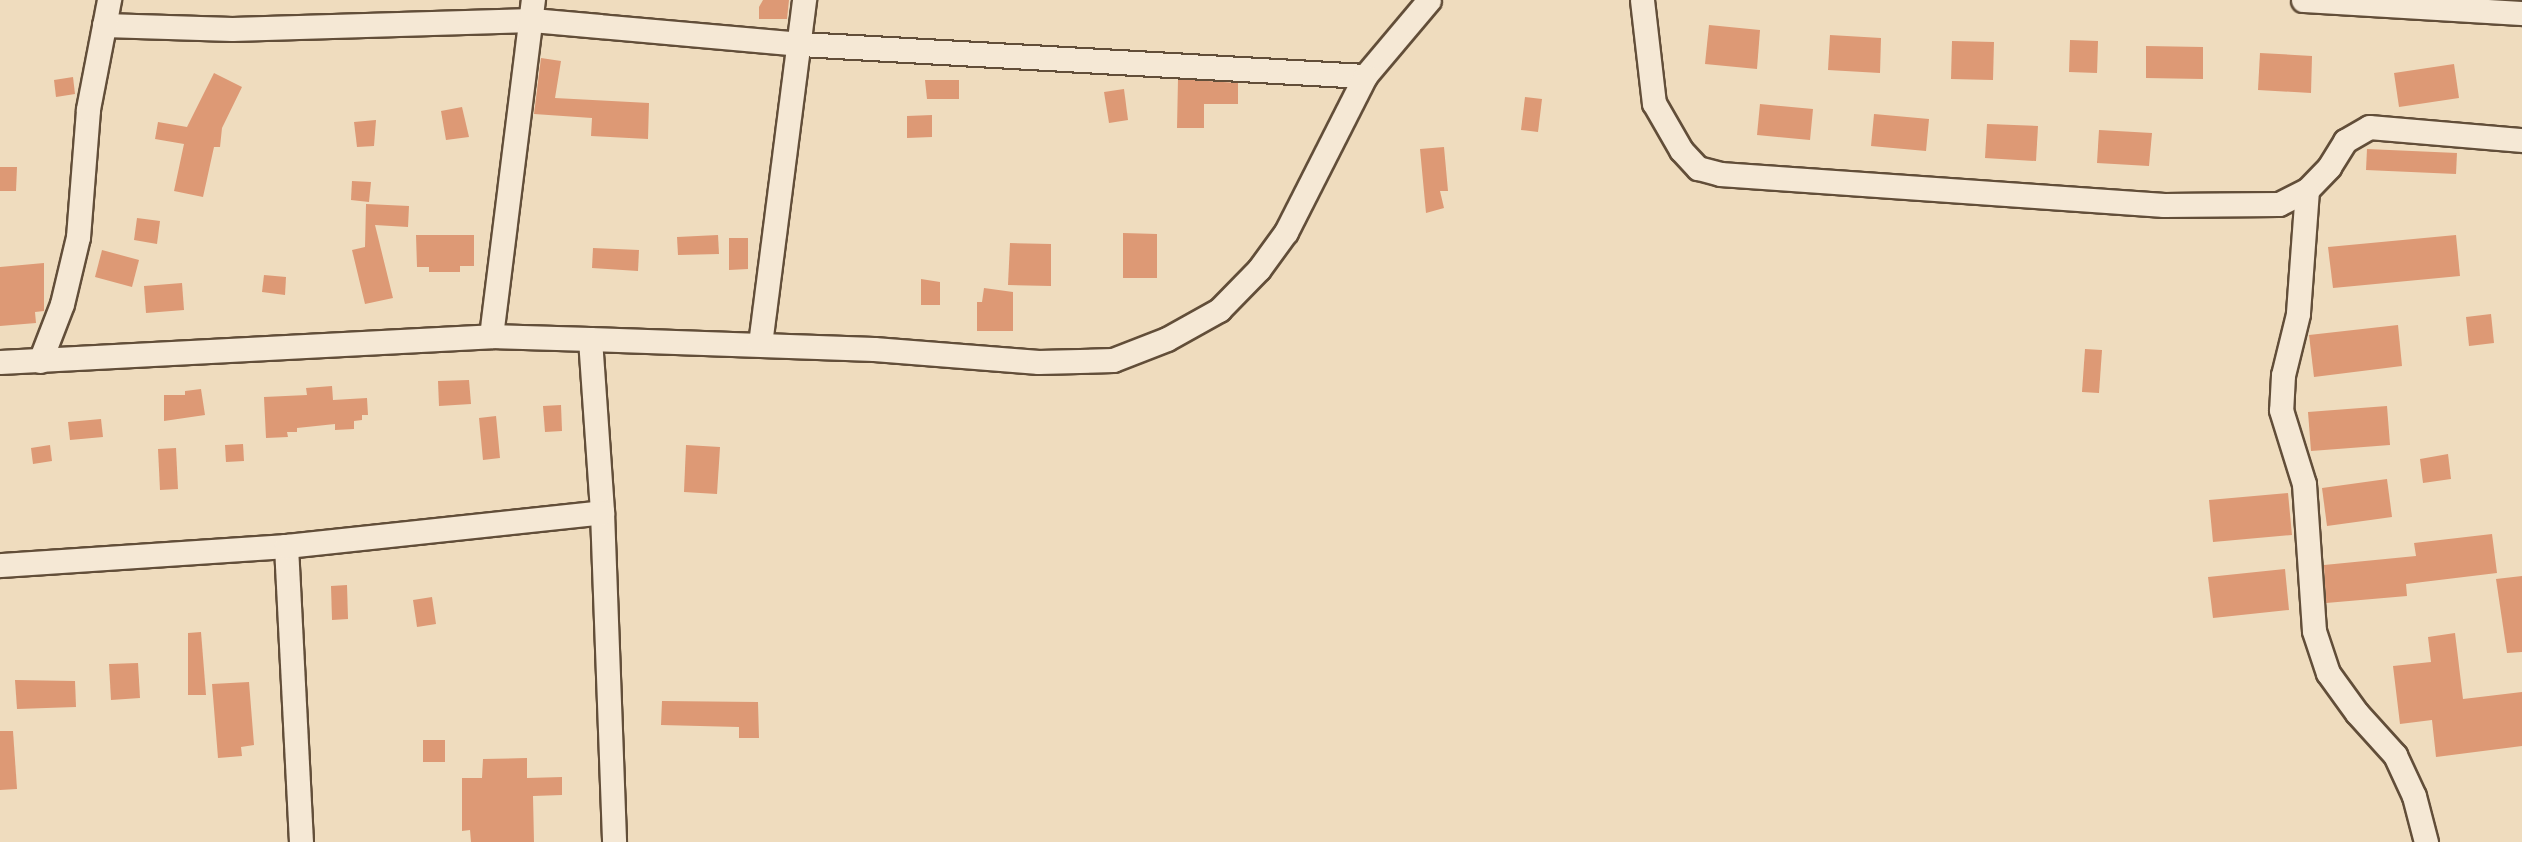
<!DOCTYPE html>
<style>
body{margin:0}
#map{position:relative;width:2522px;height:842px;overflow:hidden;background:#efdcbe;font-family:Vollkorn,serif}
div>[style]{position:absolute}
.building>*{inset:0;background:#dd9975}
.roads{filter:drop-shadow(2px 0 #624e39) drop-shadow(-2px 0 #624e39) drop-shadow(0 2px #624e39) drop-shadow(0 -2px #624e39)}
.minor>*{height:23px;margin:-11.5px;padding:0 11.5px;transform-origin:11.5px;border-radius:11.5px;background:#f5e8d5}
span{translate:-50% -50%;white-space:nowrap;text-align:center;line-height:1.15;-webkit-text-stroke:5px #f5e8d5;paint-order:stroke}
</style>
<div id="map">
<div class="building">
<div style="clip-path:polygon(763px 0,789px 0,787px 19px,759px 19px,759px 7px)"></div>
<div style="clip-path:polygon(1709px 25px,1760px 30px,1757px 69px,1705px 64px)"></div>
<div style="clip-path:polygon(1830px 35px,1881px 38px,1880px 73px,1828px 70px)"></div>
<div style="clip-path:polygon(2070px 40px,2098px 41px,2097px 73px,2069px 72px)"></div>
<div style="clip-path:polygon(1952px 41px,1994px 42px,1993px 80px,1951px 79px)"></div>
<div style="clip-path:polygon(2146px 46px,2203px 47px,2203px 79px,2146px 78px)"></div>
<div style="clip-path:polygon(2260px 53px,2312px 56px,2311px 93px,2258px 90px)"></div>
<div style="clip-path:polygon(541px 58px,561px 61px,555px 98px,649px 103px,648px 139px,591px 136px,592px 118px,534px 114px)"></div>
<div style="clip-path:polygon(2454px 64px,2459px 98px,2399px 107px,2394px 73px)"></div>
<div style="clip-path:polygon(214px 73px,242px 87px,222px 128px,220px 147px,214px 147px,203px 197px,174px 191px,184px 144px,155px 139px,158px 122px,187px 127px)"></div>
<div style="clip-path:polygon(73px 77px,75px 94px,56px 97px,54px 80px)"></div>
<div style="clip-path:polygon(1178px 79px,1238px 83px,1238px 104px,1204px 104px,1204px 128px,1177px 128px)"></div>
<div style="clip-path:polygon(925px 80px,959px 80px,959px 99px,927px 99px)"></div>
<div style="clip-path:polygon(1124px 89px,1128px 120px,1109px 123px,1104px 92px)"></div>
<div style="clip-path:polygon(1525px 97px,1542px 99px,1538px 132px,1521px 130px)"></div>
<div style="clip-path:polygon(1760px 104px,1813px 109px,1810px 140px,1757px 135px)"></div>
<div style="clip-path:polygon(462px 107px,469px 137px,446px 140px,441px 111px)"></div>
<div style="clip-path:polygon(1874px 114px,1929px 119px,1926px 151px,1871px 146px)"></div>
<div style="clip-path:polygon(932px 115px,932px 137px,907px 138px,907px 116px)"></div>
<div style="clip-path:polygon(376px 120px,374px 146px,357px 147px,354px 122px)"></div>
<div style="clip-path:polygon(1987px 124px,2038px 126px,2036px 161px,1985px 158px)"></div>
<div style="clip-path:polygon(2099px 130px,2152px 133px,2149px 166px,2097px 163px)"></div>
<div style="clip-path:polygon(1444px 147px,1448px 191px,1440px 191px,1444px 208px,1426px 213px,1420px 149px)"></div>
<div style="clip-path:polygon(2367px 149px,2457px 153px,2456px 174px,2366px 170px)"></div>
<div style="clip-path:polygon(0 167px,17px 167px,16px 191px,0 191px)"></div>
<div style="clip-path:polygon(352px 181px,371px 182px,369px 202px,351px 200px)"></div>
<div style="clip-path:polygon(366px 204px,409px 206px,408px 227px,375px 225px,393px 298px,365px 304px,352px 250px,365px 247px)"></div>
<div style="clip-path:polygon(137px 218px,160px 221px,157px 244px,134px 240px)"></div>
<div style="clip-path:polygon(1123px 233px,1157px 234px,1157px 278px,1123px 278px)"></div>
<div style="clip-path:polygon(416px 235px,474px 235px,474px 266px,460px 266px,460px 272px,429px 272px,429px 267px,417px 267px)"></div>
<div style="clip-path:polygon(718px 235px,719px 254px,678px 255px,677px 237px)"></div>
<div style="clip-path:polygon(2456px 235px,2460px 276px,2333px 288px,2328px 247px)"></div>
<div style="clip-path:polygon(729px 238px,748px 238px,748px 269px,729px 270px)"></div>
<div style="clip-path:polygon(1010px 243px,1051px 244px,1051px 286px,1008px 285px)"></div>
<div style="clip-path:polygon(593px 248px,639px 250px,638px 271px,592px 268px)"></div>
<div style="clip-path:polygon(102px 250px,139px 260px,132px 287px,95px 277px)"></div>
<div style="clip-path:polygon(44px 263px,44px 311px,35px 312px,36px 323px,0 326px,0 267px)"></div>
<div style="clip-path:polygon(264px 275px,286px 277px,285px 295px,262px 292px)"></div>
<div style="clip-path:polygon(921px 279px,940px 282px,940px 305px,921px 305px)"></div>
<div style="clip-path:polygon(182px 283px,184px 310px,146px 313px,144px 286px)"></div>
<div style="clip-path:polygon(984px 288px,1013px 292px,1013px 331px,977px 331px,977px 302px,982px 302px)"></div>
<div style="clip-path:polygon(2491px 314px,2494px 343px,2469px 346px,2466px 317px)"></div>
<div style="clip-path:polygon(2398px 325px,2402px 366px,2314px 377px,2309px 335px)"></div>
<div style="clip-path:polygon(2085px 349px,2102px 350px,2099px 393px,2082px 392px)"></div>
<div style="clip-path:polygon(469px 380px,471px 404px,439px 406px,438px 381px)"></div>
<div style="clip-path:polygon(332px 386px,333px 400px,367px 398px,368px 415px,362px 415px,362px 420px,354px 421px,354px 429px,335px 430px,335px 424px,297px 428px,297px 432px,287px 432px,288px 437px,266px 438px,264px 397px,307px 395px,306px 388px)"></div>
<div style="clip-path:polygon(201px 389px,205px 415px,164px 421px,164px 395px,185px 395px,185px 391px)"></div>
<div style="clip-path:polygon(561px 405px,562px 431px,545px 432px,543px 406px)"></div>
<div style="clip-path:polygon(2387px 406px,2390px 445px,2311px 451px,2308px 412px)"></div>
<div style="clip-path:polygon(496px 416px,500px 458px,483px 460px,479px 418px)"></div>
<div style="clip-path:polygon(101px 419px,103px 437px,70px 440px,68px 422px)"></div>
<div style="clip-path:polygon(243px 444px,244px 461px,226px 462px,225px 445px)"></div>
<div style="clip-path:polygon(50px 445px,52px 461px,33px 464px,31px 448px)"></div>
<div style="clip-path:polygon(686px 445px,720px 447px,717px 494px,684px 492px)"></div>
<div style="clip-path:polygon(176px 448px,178px 489px,160px 490px,158px 449px)"></div>
<div style="clip-path:polygon(2448px 454px,2451px 479px,2423px 483px,2420px 459px)"></div>
<div style="clip-path:polygon(2387px 479px,2392px 517px,2327px 526px,2322px 488px)"></div>
<div style="clip-path:polygon(2288px 493px,2292px 535px,2213px 542px,2209px 500px)"></div>
<div style="clip-path:polygon(2492px 534px,2497px 573px,2406px 584px,2407px 596px,2326px 603px,2324px 565px,2416px 556px,2414px 543px)"></div>
<div style="clip-path:polygon(2285px 569px,2289px 610px,2213px 618px,2208px 577px)"></div>
<div style="clip-path:polygon(2522px 576px,2522px 652px,2507px 653px,2496px 579px)"></div>
<div style="clip-path:polygon(347px 585px,348px 619px,332px 620px,331px 586px)"></div>
<div style="clip-path:polygon(432px 597px,436px 624px,417px 627px,413px 600px)"></div>
<div style="clip-path:polygon(201px 632px,206px 695px,188px 695px,188px 633px)"></div>
<div style="clip-path:polygon(2455px 633px,2463px 699px,2522px 692px,2522px 746px,2436px 757px,2432px 720px,2400px 724px,2393px 666px,2431px 662px,2428px 637px)"></div>
<div style="clip-path:polygon(138px 663px,140px 698px,111px 700px,109px 664px)"></div>
<div style="clip-path:polygon(15px 680px,75px 681px,76px 707px,17px 709px)"></div>
<div style="clip-path:polygon(249px 682px,254px 745px,241px 747px,242px 756px,218px 758px,212px 684px)"></div>
<div style="clip-path:polygon(662px 701px,758px 702px,759px 738px,739px 738px,739px 727px,661px 725px)"></div>
<div style="clip-path:polygon(0 731px,13px 731px,17px 789px,0 790px)"></div>
<div style="clip-path:polygon(423px 740px,445px 740px,445px 762px,423px 762px)"></div>
<div style="clip-path:polygon(527px 758px,527px 778px,562px 777px,562px 795px,533px 796px,534px 842px,471px 842px,470px 830px,462px 831px,462px 778px,482px 778px,483px 759px)"></div>
</div>
<div class="roads">
<div class="minor">
<div style="left:1642px;top:0;width:104px;rotate:83.4deg"></div>
<div style="left:1654px;top:103px;width:54px;rotate:60.1deg"></div>
<div style="left:1681px;top:150px;width:25px;rotate:47deg"></div>
<div style="left:1698px;top:168px;width:23px;rotate:15deg"></div>
<div style="left:1720px;top:174px;width:445px;rotate:4deg"></div>
<div style="left:2164px;top:205px;width:115px;rotate:-0.5deg"></div>
<div style="left:2279px;top:204px;width:31px;rotate:-27deg"></div>
<div style="left:2307px;top:190px;width:32px;rotate:-46deg"></div>
<div style="left:2329px;top:167px;width:31px;rotate:-58deg"></div>
<div style="left:2345px;top:141px;width:28px;rotate:-30deg"></div>
<div style="left:2369px;top:127px;width:154px;rotate:4.9deg"></div>
<div style="left:2303px;top:0;width:219px;rotate:3.4deg"></div>
<div style="left:104px;top:25px;width:128px;rotate:1.8deg"></div>
<div style="left:232px;top:29px;width:300px;rotate:-1.7deg"></div>
<div style="left:532px;top:20px;width:270px;rotate:5.1deg"></div>
<div style="left:801px;top:44px;width:565px;rotate:3.25deg"></div>
<div style="left:1365px;top:76px;width:99px;rotate:-49.9deg"></div>
<div style="left:2307px;top:190px;width:124px;rotate:94.2deg"></div>
<div style="left:2298px;top:314px;width:63px;rotate:103.8deg"></div>
<div style="left:2283px;top:375px;width:35px;rotate:93deg"></div>
<div style="left:2281px;top:410px;width:77px;rotate:72.7deg"></div>
<div style="left:2304px;top:484px;width:147px;rotate:86.1deg"></div>
<div style="left:2314px;top:631px;width:44px;rotate:71.6deg"></div>
<div style="left:2328px;top:673px;width:49px;rotate:54.1deg"></div>
<div style="left:2357px;top:713px;width:57px;rotate:47.9deg"></div>
<div style="left:2395px;top:755px;width:45px;rotate:65.1deg"></div>
<div style="left:2414px;top:796px;width:48px;rotate:75.4deg"></div>
<div style="left:491px;top:336px;width:339px;rotate:-82.9deg"></div>
<div style="left:590px;top:339px;width:284px;rotate:2deg"></div>
<div style="left:874px;top:349px;width:165px;rotate:4.5deg"></div>
<div style="left:1038px;top:362px;width:75px;rotate:-1.5deg"></div>
<div style="left:1113px;top:360px;width:58px;rotate:-21.3deg"></div>
<div style="left:1167px;top:339px;width:60px;rotate:-29.1deg"></div>
<div style="left:1219px;top:310px;width:57px;rotate:-45.7deg"></div>
<div style="left:1259px;top:269px;width:46px;rotate:-53.9deg"></div>
<div style="left:1286px;top:232px;width:175px;rotate:-63.1deg"></div>
<div style="left:760px;top:344px;width:347px;rotate:-82.7deg"></div>
<div style="left:40px;top:361px;width:61px;rotate:-68.9deg"></div>
<div style="left:62px;top:304px;width:69px;rotate:-76.6deg"></div>
<div style="left:78px;top:237px;width:128px;rotate:-85.5deg"></div>
<div style="left:88px;top:109px;width:111px;rotate:-79.1deg"></div>
<div style="left:0;top:362px;width:492px;rotate:-3deg"></div>
<div style="left:491px;top:336px;width:99px;rotate:1.7deg"></div>
<div style="left:590px;top:339px;width:173px;rotate:86deg"></div>
<div style="left:602px;top:512px;width:330px;rotate:87.9deg"></div>
<div style="left:286px;top:546px;width:296px;rotate:87.1deg"></div>
<div style="left:0;top:565px;width:287px;rotate:-3.8deg"></div>
<div style="left:286px;top:546px;width:318px;rotate:-6.1deg"></div>
</div>
</div>
</div>
